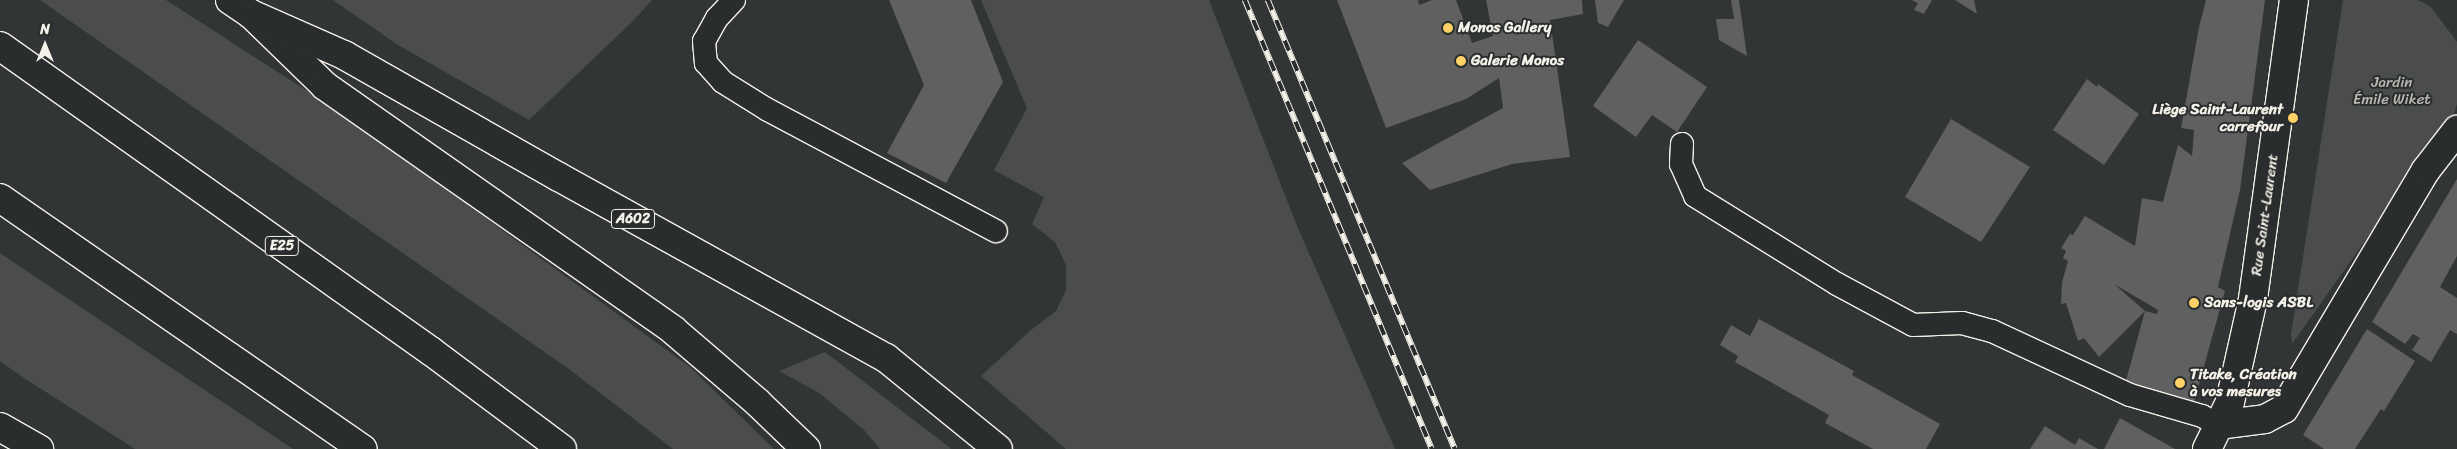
<!DOCTYPE html>
<meta charset="utf-8">
<style>
body{margin:0}
#map{position:relative;width:2457px;height:449px;overflow:hidden;background:#323535;font-family:Sriracha,sans-serif}
div>[style]{position:absolute}
.green>*{inset:0;background:#4b4d4c}
.building>*{inset:0;background:#5f605f}
.roads{filter:drop-shadow(1px 0 #f4f1e8) drop-shadow(-1px 0 #f4f1e8) drop-shadow(0 1px #f4f1e8) drop-shadow(0 -1px #f4f1e8)}
.lane>*{height:22px;margin:-11px;padding:0 11px;transform-origin:11px;border-radius:11px;background:#2a2d2e}
.street>*{height:28px;margin:-14px;padding:0 14px;transform-origin:14px;border-radius:14px;background:#2a2d2e}
.highway>*{height:28px;margin:-14px;padding:0 14px;transform-origin:14px;border-radius:14px;background:#2a2d2e}
.rail>*{height:5.5px;margin-top:-2.75px;transform-origin:0;background:repeating-linear-gradient(90deg,#2a2d2e 0 11px,#f4f1e8 0 22px);box-sizing:border-box;border-block:1px solid #f4f1e8}
.dots>*{width:14px;height:14px;translate:-50% -50%;box-sizing:border-box;border:2px solid #2a2d2e;border-radius:50%}
span{translate:-50% -50%;white-space:nowrap;text-align:center;line-height:1.15;-webkit-text-stroke:4px #2a2d2e;paint-order:stroke}
.shield-label span{padding:1px 4px;background:#2a2d2e;border:1px solid;border-radius:4px;-webkit-text-stroke-width:0}
.shield-label{font-size:14px;color:#f4f1e8;font-weight:700}
.poi-label{font-size:15px;color:#f4f1e8;font-weight:700}
.left{translate:0 -50%;text-align:left}
.right{translate:-100% -50%;text-align:right}
.park-label{font-size:15px;color:#b9b8b1}
.street-label{font-size:15px;color:#f4f1e8}
.north{position:absolute;left:20px;top:20px;width:50px;height:50px;-webkit-text-stroke:4px #2a2d2e;paint-order:stroke;rotate:0deg;font-size:14px;font-weight:700;line-height:20px;text-align:center;color:#f4f1e8}
.north::after{content:'';display:block;margin:auto;width:18px;height:22px;background:#f4f1e8;clip-path:polygon(50% 0,100% 100%,50% 72%,0 100%)}
</style>
<div id="map">
<div class="green">
<div style="clip-path:polygon(40px 0,166px 0,340px 112px,690px 367px,774px 449px,673px 449px,569px 369px)"></div>
<div style="clip-path:polygon(333px 0,652px 0,632px 22px,529px 120px,398px 45px)"></div>
<div style="clip-path:polygon(981px 0,1209px 0,1297px 226px,1395px 449px,1066px 449px,981px 376px,1031px 330px,1056px 311px,1066px 290px,1066px 265px,1055px 242px,1032px 224px,1044px 197px,994px 170px,1027px 108px)"></div>
<div style="clip-path:polygon(2343px 0,2418px 0,2431px 7px,2457px 42px,2457px 104px,2453px 117px,2292px 344px,2291px 334px)"></div>
<div style="clip-path:polygon(0 253px,143px 349px,293px 449px,135px 449px,24px 378px,0 361px)"></div>
<div style="clip-path:polygon(825px 352px,949px 447px,951px 449px,880px 449px,863px 429px,819px 393px,779px 371px)"></div>
</div>
<div class="building">
<div style="clip-path:polygon(889px 0,971px 0,1003px 82px,946px 183px,887px 153px,924px 85px)"></div>
<div style="clip-path:polygon(1337px 0,1418px 0,1419px 5px,1432px 0,1456px 0,1472px 43px,1493px 36px,1486px 0,1582px 0,1583px 14px,1550px 20px,1570px 157px,1512px 164px,1430px 190px,1402px 163px,1503px 108px,1499px 78px,1466px 99px,1386px 128px)"></div>
<div style="clip-path:polygon(1595px 0,1624px 0,1608px 27px,1598px 23px)"></div>
<div style="clip-path:polygon(1731px 0,1739px 0,1747px 56px,1719px 40px,1716px 19px,1734px 19px)"></div>
<div style="clip-path:polygon(1912px 0,1932px 0,1924px 14px,1914px 10px,1918px 3px)"></div>
<div style="clip-path:polygon(1955px 0,1974px 0,1977px 14px)"></div>
<div style="clip-path:polygon(evenodd,2206px 0,2265px 0,2240px 190px,2218px 287px,2225px 291px,2194px 402px,2125px 384px,2145px 311px,2099px 357px,2084px 338px,2078px 341px,2066px 303px,2061px 304px,2062px 282px,2068px 261px,2063px 258px,2066px 251px,2061px 248px,2070px 234px,2073px 235px,2085px 216px,2135px 246px,2142px 198px,2163px 202px,2178px 145px,2192px 156px,2194px 130px,2181px 128px,2199px 27px,2206px 0,2114px 284px,2158px 310px,2157px 314px,2145px 311px,2114px 284px)"></div>
<div style="clip-path:polygon(1638px 40px,1707px 87px,1677px 132px,1652px 115px,1636px 137px,1593px 106px)"></div>
<div style="clip-path:polygon(2087px 79px,2097px 87px,2098px 84px,2139px 114px,2104px 165px,2053px 130px)"></div>
<div style="clip-path:polygon(1951px 119px,2030px 167px,1981px 242px,1905px 197px)"></div>
<div style="clip-path:polygon(2457px 179px,2457px 256px,2440px 287px,2457px 298px,2457px 334px,2450px 330px,2431px 362px,2412px 350px,2420px 338px,2413px 334px,2405px 344px,2372px 322px)"></div>
<div style="clip-path:polygon(1759px 319px,1854px 371px,1852px 375px,1940px 424px,1926px 449px,1873px 449px,1825px 423px,1829px 415px,1735px 362px,1738px 356px,1720px 345px,1731px 325px,1750px 336px)"></div>
<div style="clip-path:polygon(2367px 329px,2415px 361px,2384px 411px,2381px 409px,2355px 449px,2324px 449px,2303px 435px)"></div>
<div style="clip-path:polygon(2120px 418px,2175px 449px,2104px 449px)"></div>
<div style="clip-path:polygon(2045px 426px,2075px 445px,2079px 438px,2098px 449px,2030px 449px)"></div>
</div>
<div class="roads">
<div class="lane">
<div style="left:734px;top:0;width:25px;rotate:133deg"></div>
<div style="left:717px;top:18px;width:26px;rotate:119deg"></div>
<div style="left:704px;top:41px;width:22px;rotate:85deg"></div>
<div style="left:706px;top:63px;width:25px;rotate:48deg"></div>
<div style="left:723px;top:82px;width:53px;rotate:31.9deg"></div>
<div style="left:768px;top:110px;width:258px;rotate:28deg"></div>
<div style="left:1682px;top:144px;width:20px;rotate:93deg"></div>
<div style="left:1681px;top:164px;width:35px;rotate:66deg"></div>
<div style="left:1695px;top:196px;width:167px;rotate:31.8deg"></div>
<div style="left:1837px;top:284px;width:86px;rotate:28.3deg"></div>
<div style="left:1913px;top:325px;width:49px;rotate:-2.3deg"></div>
<div style="left:1962px;top:323px;width:31px;rotate:15deg"></div>
<div style="left:1992px;top:331px;width:152px;rotate:24.9deg"></div>
<div style="left:2130px;top:395px;width:75px;rotate:16.3deg"></div>
<div style="left:2202px;top:416px;width:18px;rotate:29deg"></div>
</div>
<div class="street">
<div style="left:2218px;top:425px;width:47px;rotate:-7.3deg"></div>
<div style="left:2265px;top:419px;width:21px;rotate:-28deg"></div>
<div style="left:2284px;top:409px;width:278px;rotate:-59.3deg"></div>
<div style="left:2426px;top:170px;width:51px;rotate:-52.2deg"></div>
<div style="left:2207px;top:449px;width:52px;rotate:-63.9deg"></div>
<div style="left:2230px;top:402px;width:106px;rotate:-77.4deg"></div>
<div style="left:2253px;top:299px;width:302px;rotate:-82.2deg"></div>
</div>
<div class="highway">
<div style="left:230px;top:0;width:25px;rotate:34deg"></div>
<div style="left:251px;top:14px;width:103px;rotate:44.2deg"></div>
<div style="left:325px;top:86px;width:425px;rotate:35deg"></div>
<div style="left:673px;top:330px;width:111px;rotate:40.6deg"></div>
<div style="left:757px;top:402px;width:68px;rotate:43.8deg"></div>
<div style="left:251px;top:14px;width:102px;rotate:23.8deg"></div>
<div style="left:344px;top:55px;width:247px;rotate:29.6deg"></div>
<div style="left:559px;top:177px;width:374px;rotate:29deg"></div>
<div style="left:886px;top:358px;width:144px;rotate:39.1deg"></div>
<div style="left:0;top:46px;width:529px;rotate:35.31deg"></div>
<div style="left:432px;top:352px;width:162px;rotate:36.7deg"></div>
<div style="left:0;top:198px;width:441px;rotate:34.7deg"></div>
<div style="left:0;top:427px;width:45px;rotate:29.4deg"></div>
</div>
</div>
<div class="rail">
<div style="left:1245px;top:0;width:486px;rotate:67.4deg"></div>
<div style="left:1268px;top:0;width:486px;rotate:67.4deg"></div>
</div>
<div class="dots">
<div style="left:1448px;top:28px;background:#ffd166"></div>
<div style="left:1461px;top:61px;background:#ffd166"></div>
<div style="left:2293px;top:118px;background:#ffd166"></div>
<div style="left:2194px;top:303px;background:#ffd166"></div>
<div style="left:2180px;top:383px;background:#ffd166"></div>
</div>
<div class="shield-label">
<span style="left:633px;top:219px">A602</span>
<span style="left:282px;top:246px">E25</span>
</div>
<div class="poi-label">
<span class="left" style="left:1458px;top:28px">Monos Gallery</span>
<span class="left" style="left:1471px;top:61px">Galerie Monos</span>
<span class="right" style="left:2283px;top:118px">Liège Saint-Laurent<br>carrefour</span>
<span class="left" style="left:2204px;top:303px">Sans-logis ASBL</span>
<span class="left" style="left:2190px;top:383px">Titake, Création<br>à vos mesures</span>
</div>
<div class="park-label">
<span style="left:2392px;top:91px">Jardin<br>Émile Wiket</span>
</div>
<div class="street-label">
<span style="left:2265px;top:215px;rotate:-82deg">Rue Saint-Laurent</span>
</div>
<div class="north">N</div>
</div>
